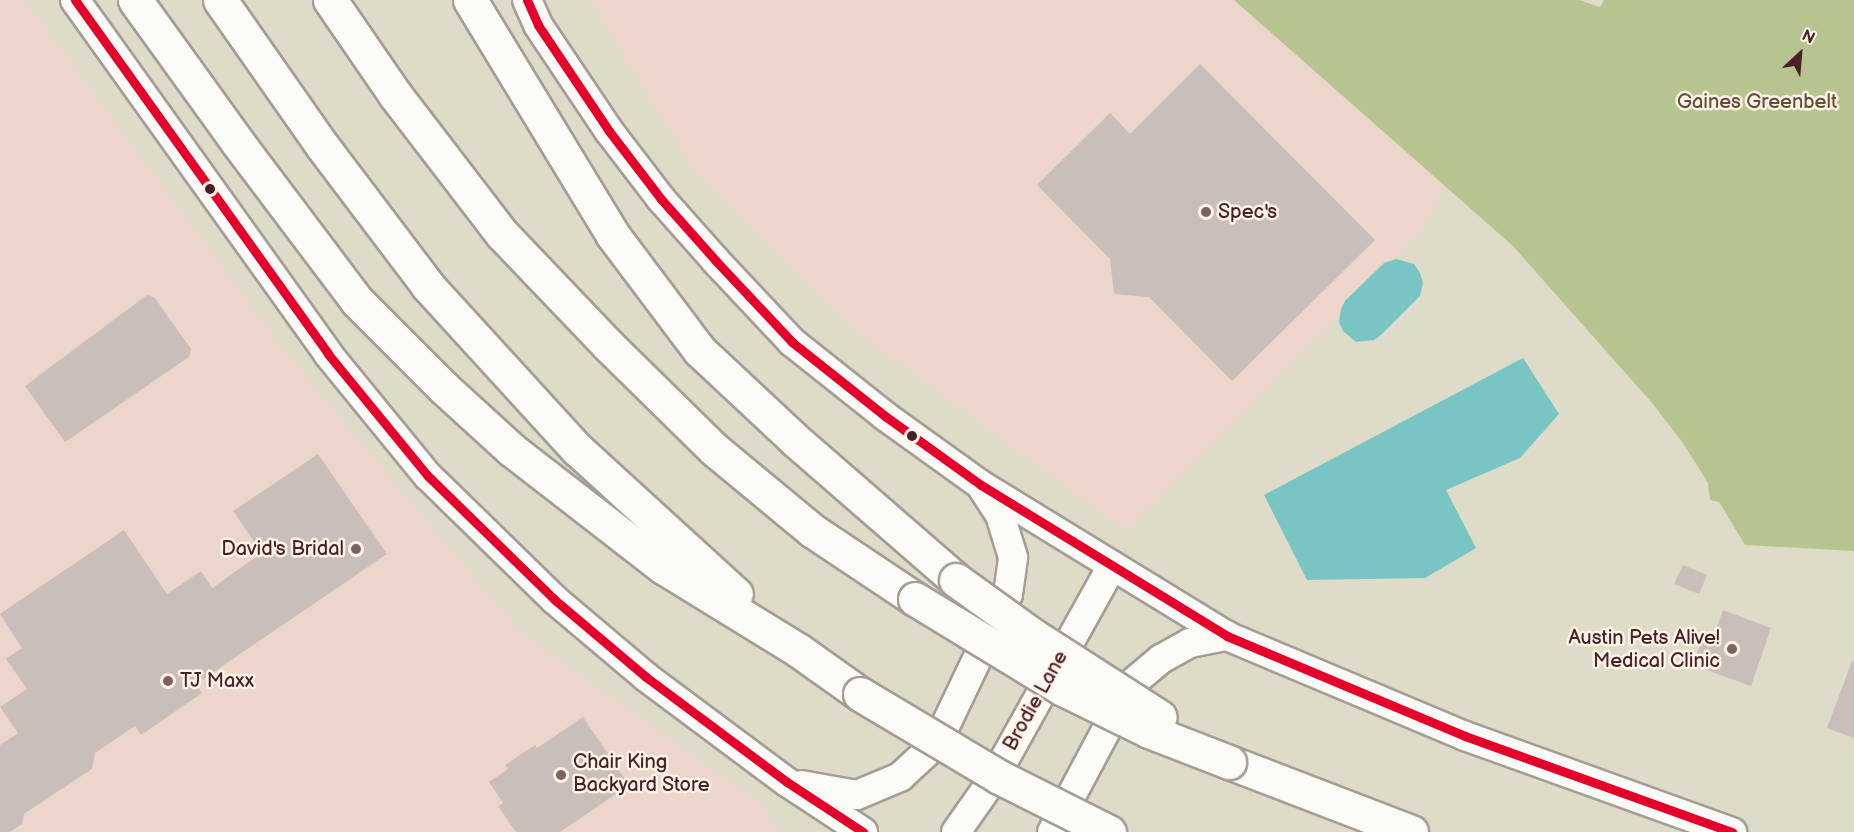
<!DOCTYPE html>
<style>
body{margin:0}
#map{position:relative;width:1854px;height:832px;overflow:hidden;background:#dedbc8;font-family:"Balsamiq Sans",sans-serif}
div>[style]{position:absolute}
.built>*{inset:0;background:#ecd5ca}
.forest>*{inset:0;background:#b6c490}
.water>*{inset:0;background:#78c5c4}
.building>*{inset:0;background:#cabeba}
.roads{filter:drop-shadow(2px 0 #a59d94) drop-shadow(-2px 0 #a59d94) drop-shadow(0 2px #a59d94) drop-shadow(0 -2px #a59d94)}
.major>*{height:28px;margin:-14px;padding:0 14px;transform-origin:14px;border-radius:14px;background:#fafaf7}
.highway>*{height:33px;margin:-16.5px;padding:0 16.5px;transform-origin:16.5px;border-radius:16.5px;background:#fafaf7}
.bridges{filter:drop-shadow(2px 0 #a59d94) drop-shadow(-2px 0 #a59d94) drop-shadow(0 2px #a59d94) drop-shadow(0 -2px #a59d94)}
.highway-bridge>*{height:33px;margin:-16.5px;padding:0 16.5px;transform-origin:16.5px;border-radius:16.5px;background:#fafaf7}
.bus-1>*{height:9px;margin:-4.5px;padding:0 4.5px;transform-origin:4.5px;border-radius:4.5px;background:#e4002b}
.dots>*{width:16px;height:16px;translate:-50% -50%;box-sizing:border-box;border:3px solid #fcf5e5;border-radius:50%}
span{translate:-50% -50%;white-space:nowrap;text-align:center;line-height:1.15;-webkit-text-stroke:5px #fcf5e5;paint-order:stroke}
.park-label{font-size:20px;color:#664b3c}
.poi-label{font-size:20px;color:#4a1f2b}
.left{translate:0 -50%;text-align:left}
.right{translate:-100% -50%;text-align:right}
.street-label{font-size:20px;color:#4a1f2b}
.north{position:absolute;left:1770px;top:24px;width:60px;height:60px;-webkit-text-stroke:4px #fcf5e5;paint-order:stroke;rotate:26deg;font-size:16px;font-weight:700;line-height:24px;text-align:center;color:#4a1f2b}
.north::after{content:'';display:block;margin:auto;width:21px;height:27px;background:#4a1f2b;clip-path:polygon(50% 0,100% 100%,50% 72%,0 100%)}
</style>
<div id="map">
<div class="built">
<div style="clip-path:polygon(0 0,25px 0,282px 348px,518px 630px,758px 802px,782px 832px,0 832px)"></div>
<div style="clip-path:polygon(590px 0,1234px 0,1445px 186px,1421px 232px,1126px 531px,852px 329px,695px 173px)"></div>
</div>
<div class="forest">
<div style="clip-path:polygon(1234px 0,1579px 0,1600px 7px,1604px 0,1854px 0,1854px 551px,1745px 545px,1719px 502px,1710px 500px,1708px 483px,1683px 443px,1652px 403px,1513px 246px)"></div>
</div>
<div class="water">
<div style="clip-path:polygon(1396px 259px,1414px 264px,1420px 273px,1423px 283px,1420px 296px,1381px 335px,1374px 340px,1356px 342px,1343px 331px,1339px 322px,1341px 309px,1345px 301px,1384px 263px)"></div>
<div style="clip-path:polygon(1523px 358px,1559px 414px,1520px 458px,1446px 490px,1476px 548px,1425px 578px,1307px 580px,1264px 495px)"></div>
</div>
<div class="building">
<div style="clip-path:polygon(1200px 64px,1375px 240px,1232px 381px,1149px 297px,1114px 294px,1110px 259px,1037px 185px,1110px 113px,1130px 134px)"></div>
<div style="clip-path:polygon(147px 295px,154px 297px,191px 349px,189px 357px,65px 442px,25px 386px)"></div>
<div style="clip-path:polygon(318px 454px,387px 554px,196px 684px,202px 693px,141px 735px,135px 726px,95px 753px,92px 769px,24px 814px,22px 824px,10px 832px,0 832px,0 745px,18px 733px,0 707px,27px 689px,6px 659px,22px 648px,0 614px,124px 530px,167px 594px,201px 571px,212px 588px,262px 553px,233px 511px)"></div>
<div style="clip-path:polygon(1683px 565px,1707px 575px,1699px 594px,1674px 584px)"></div>
<div style="clip-path:polygon(1723px 610px,1771px 628px,1751px 686px,1693px 665px,1704px 635px,1713px 638px)"></div>
<div style="clip-path:polygon(1852px 661px,1854px 662px,1854px 738px,1827px 728px)"></div>
<div style="clip-path:polygon(583px 717px,629px 785px,560px 832px,516px 832px,498px 806px,503px 803px,489px 782px,508px 769px,505px 765px,535px 745px,537px 748px)"></div>
</div>
<div class="roads">
<div class="major">
<div style="left:75px;top:0;width:435px;rotate:54.4deg"></div>
<div style="left:328px;top:354px;width:158px;rotate:50.7deg"></div>
<div style="left:428px;top:476px;width:177px;rotate:44.3deg"></div>
<div style="left:555px;top:600px;width:119px;rotate:40.2deg"></div>
<div style="left:646px;top:677px;width:176px;rotate:36.7deg"></div>
<div style="left:787px;top:782px;width:91px;rotate:33.3deg"></div>
<div style="left:527px;top:0;width:27px;rotate:66deg"></div>
<div style="left:538px;top:25px;width:128px;rotate:56.2deg"></div>
<div style="left:609px;top:131px;width:86px;rotate:52.6deg"></div>
<div style="left:661px;top:199px;width:83px;rotate:48.4deg"></div>
<div style="left:716px;top:261px;width:111px;rotate:46.8deg"></div>
<div style="left:792px;top:342px;width:119px;rotate:38.5deg"></div>
<div style="left:885px;top:416px;width:118px;rotate:35.7deg"></div>
<div style="left:981px;top:485px;width:289px;rotate:31.5deg"></div>
<div style="left:1227px;top:636px;width:258px;rotate:22.8deg"></div>
<div style="left:1465px;top:736px;width:284px;rotate:19.8deg"></div>
<div style="left:801px;top:785px;width:57px;rotate:10.1deg"></div>
<div style="left:857px;top:795px;width:47px;rotate:-22.7deg"></div>
<div style="left:900px;top:777px;width:50px;rotate:-42.6deg"></div>
<div style="left:937px;top:743px;width:165px;rotate:-64.5deg"></div>
<div style="left:1008px;top:594px;width:37px;rotate:-82deg"></div>
<div style="left:1013px;top:557px;width:44px;rotate:-107.2deg"></div>
<div style="left:1000px;top:515px;width:30px;rotate:-123deg"></div>
<div style="left:956px;top:832px;width:66px;rotate:-54.9deg"></div>
<div style="left:994px;top:778px;width:243px;rotate:-60.9deg"></div>
<div style="left:1052px;top:832px;width:166px;rotate:-62deg"></div>
<div style="left:1130px;top:685px;width:40px;rotate:-40deg"></div>
<div style="left:1161px;top:659px;width:33px;rotate:-29deg"></div>
<div style="left:1190px;top:643px;width:38px;rotate:-11deg"></div>
</div>
<div class="highway">
<div style="left:135px;top:0;width:176px;rotate:54.2deg"></div>
<div style="left:238px;top:143px;width:198px;rotate:53deg"></div>
<div style="left:357px;top:301px;width:123px;rotate:45deg"></div>
<div style="left:444px;top:388px;width:92px;rotate:42.4deg"></div>
<div style="left:512px;top:450px;width:191px;rotate:37.8deg"></div>
<div style="left:663px;top:567px;width:158px;rotate:31.6deg"></div>
<div style="left:798px;top:650px;width:76px;rotate:35.4deg"></div>
<div style="left:220px;top:0;width:179px;rotate:55deg"></div>
<div style="left:323px;top:147px;width:174px;rotate:52.9deg"></div>
<div style="left:428px;top:286px;width:221px;rotate:47.6deg"></div>
<div style="left:577px;top:449px;width:215px;rotate:42.4deg"></div>
<div style="left:330px;top:0;width:116px;rotate:55.5deg"></div>
<div style="left:396px;top:96px;width:174px;rotate:52.5deg"></div>
<div style="left:502px;top:234px;width:155px;rotate:46.3deg"></div>
<div style="left:609px;top:346px;width:148px;rotate:44.5deg"></div>
<div style="left:715px;top:450px;width:127px;rotate:39.6deg"></div>
<div style="left:813px;top:531px;width:123px;rotate:33.7deg"></div>
<div style="left:470px;top:0;width:274px;rotate:58.7deg"></div>
<div style="left:612px;top:234px;width:145px;rotate:53.1deg"></div>
<div style="left:699px;top:350px;width:130px;rotate:43.1deg"></div>
<div style="left:794px;top:439px;width:215px;rotate:41deg"></div>
<div style="left:1229px;top:762px;width:195px;rotate:21deg"></div>
</div>
</div>
<div class="bridges">
<div class="highway-bridge">
<div style="left:956px;top:580px;width:92px;rotate:35.8deg"></div>
<div style="left:1031px;top:634px;width:153px;rotate:32.8deg"></div>
<div style="left:915px;top:599px;width:173px;rotate:31.3deg"></div>
<div style="left:1063px;top:689px;width:96px;rotate:26deg"></div>
<div style="left:1149px;top:731px;width:86px;rotate:21.2deg"></div>
<div style="left:860px;top:694px;width:162px;rotate:30.8deg"></div>
<div style="left:999px;top:777px;width:123px;rotate:26.6deg"></div>
</div>
</div>
<div class="bus-1">
<div style="left:75px;top:0;width:435px;rotate:54.4deg"></div>
<div style="left:328px;top:354px;width:158px;rotate:50.7deg"></div>
<div style="left:428px;top:476px;width:177px;rotate:44.3deg"></div>
<div style="left:555px;top:600px;width:119px;rotate:40.2deg"></div>
<div style="left:646px;top:677px;width:176px;rotate:36.7deg"></div>
<div style="left:787px;top:782px;width:91px;rotate:33.3deg"></div>
<div style="left:527px;top:0;width:27px;rotate:66deg"></div>
<div style="left:538px;top:25px;width:128px;rotate:56.2deg"></div>
<div style="left:609px;top:131px;width:86px;rotate:52.6deg"></div>
<div style="left:661px;top:199px;width:83px;rotate:48.4deg"></div>
<div style="left:716px;top:261px;width:111px;rotate:46.8deg"></div>
<div style="left:792px;top:342px;width:119px;rotate:38.5deg"></div>
<div style="left:885px;top:416px;width:118px;rotate:35.7deg"></div>
<div style="left:981px;top:485px;width:289px;rotate:31.5deg"></div>
<div style="left:1227px;top:636px;width:258px;rotate:22.8deg"></div>
<div style="left:1465px;top:736px;width:284px;rotate:19.8deg"></div>
</div>
<div class="dots">
<div style="left:210px;top:189px;background:#4a1f2b"></div>
<div style="left:1206px;top:212px;background:#7e6162"></div>
<div style="left:912px;top:436px;background:#4a1f2b"></div>
<div style="left:356px;top:549px;background:#7e6162"></div>
<div style="left:1732px;top:649px;background:#7e6162"></div>
<div style="left:168px;top:681px;background:#7e6162"></div>
<div style="left:561px;top:775px;background:#7e6162"></div>
</div>
<div class="park-label">
<span style="left:1757px;top:102px">Gaines Greenbelt</span>
</div>
<div class="poi-label">
<span class="left" style="left:1218px;top:212px">Spec's</span>
<span class="right" style="left:344px;top:549px">David's Bridal</span>
<span class="right" style="left:1720px;top:650px">Austin Pets Alive!<br>Medical Clinic</span>
<span class="left" style="left:180px;top:681px">TJ Maxx</span>
<span class="left" style="left:573px;top:774px">Chair King<br>Backyard Store</span>
</div>
<div class="street-label">
<span style="left:1036px;top:701px;rotate:-61deg">Brodie Lane</span>
</div>
<div class="north">N</div>
</div>
